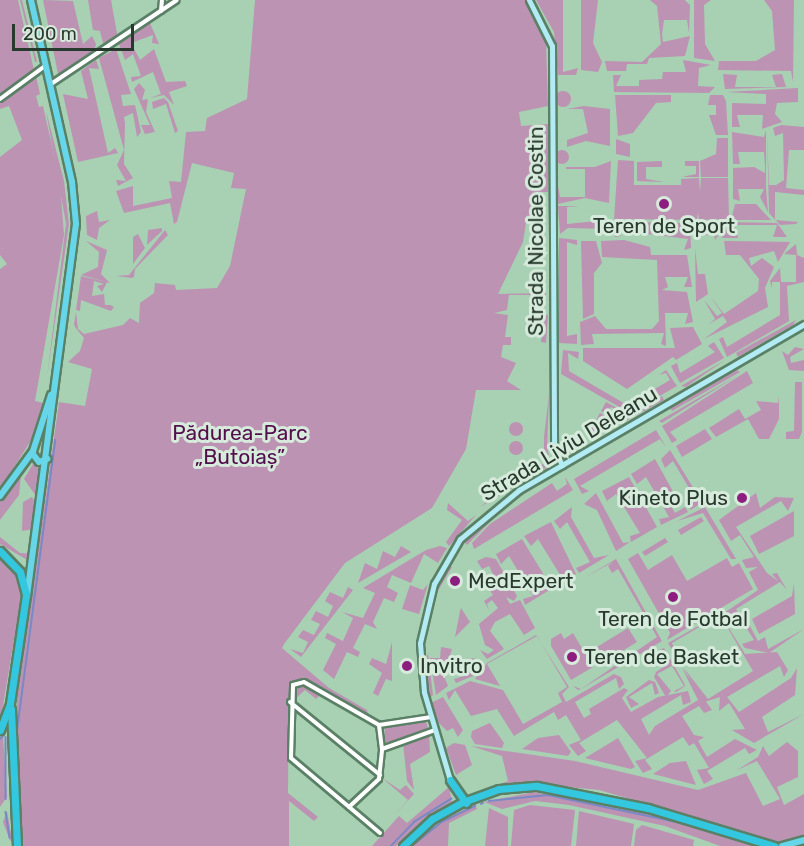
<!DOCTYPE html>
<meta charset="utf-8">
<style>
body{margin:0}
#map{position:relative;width:804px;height:846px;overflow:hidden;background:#a8d0b3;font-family:Rubik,sans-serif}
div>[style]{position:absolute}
.green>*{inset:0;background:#bc93b3}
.round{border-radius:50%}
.stream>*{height:1.5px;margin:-0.75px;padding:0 0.75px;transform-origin:0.75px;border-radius:0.75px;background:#7a88c6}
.roads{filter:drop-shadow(2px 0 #5a8066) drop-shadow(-2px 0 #5a8066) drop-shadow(0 2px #5a8066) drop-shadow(0 -2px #5a8066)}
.minor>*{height:4px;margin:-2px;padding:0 2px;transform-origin:2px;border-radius:2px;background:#fff}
.secondary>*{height:5px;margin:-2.5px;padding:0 2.5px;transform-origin:2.5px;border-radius:2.5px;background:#b2ebf3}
.primary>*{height:6px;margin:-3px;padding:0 3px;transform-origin:3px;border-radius:3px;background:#66d6e8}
.trunk>*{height:7px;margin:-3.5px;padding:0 3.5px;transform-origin:3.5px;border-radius:3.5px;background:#33c8e0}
.dots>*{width:16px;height:16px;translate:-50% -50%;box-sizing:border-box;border:3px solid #d7ebdc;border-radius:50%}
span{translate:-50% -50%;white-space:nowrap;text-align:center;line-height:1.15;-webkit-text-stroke:6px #d7ebdc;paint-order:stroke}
.poi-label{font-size:21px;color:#28392d}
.right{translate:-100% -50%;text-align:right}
.left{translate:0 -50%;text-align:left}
.street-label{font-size:21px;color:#28392d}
.park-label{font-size:21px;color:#550e4c}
.scale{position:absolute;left:12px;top:24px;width:122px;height:27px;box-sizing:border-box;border:3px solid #28392d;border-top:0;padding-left:8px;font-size:18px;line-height:21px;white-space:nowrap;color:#28392d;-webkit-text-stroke:4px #d7ebdc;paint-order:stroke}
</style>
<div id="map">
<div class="green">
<div style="clip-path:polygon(0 0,18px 0,34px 70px,0 95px)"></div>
<div style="clip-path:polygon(20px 0,22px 0,37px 62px,35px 62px)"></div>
<div style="clip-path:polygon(43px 0,73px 1px,83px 44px,92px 36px,96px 44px,94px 52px,58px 74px)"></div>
<div style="clip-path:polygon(88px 0,111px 0,118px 39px,103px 43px,100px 31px,93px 30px)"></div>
<div style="clip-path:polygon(255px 0,525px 0,536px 16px,546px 41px,548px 106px,519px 112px,521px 126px,548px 124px,548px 192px,536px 192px,536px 216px,527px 216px,523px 242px,498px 294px,546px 293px,546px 295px,509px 295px,507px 310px,494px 313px,508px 315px,505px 337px,511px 337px,511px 345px,503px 345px,501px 357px,516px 363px,507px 381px,521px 390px,476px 390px,466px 449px,432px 508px,345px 563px,284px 644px,282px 648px,329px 688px,367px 710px,369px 718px,319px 685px,289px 681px,288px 793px,318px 817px,314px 821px,289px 801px,289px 846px,23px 846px,17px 805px,17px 697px,57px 417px,59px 402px,85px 406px,92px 369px,68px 362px,80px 351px,84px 338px,75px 327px,74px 324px,76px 312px,78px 329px,84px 334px,123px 325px,130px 318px,139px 323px,140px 303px,154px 293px,155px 283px,175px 285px,176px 290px,217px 288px,230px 266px,246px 189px,231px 188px,234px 173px,192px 163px,177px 222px,174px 224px,170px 203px,124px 213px,116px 191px,133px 186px,133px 206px,172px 198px,169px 181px,181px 182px,186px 132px,205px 131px,207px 118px,247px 99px)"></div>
<div style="clip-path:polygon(536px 0,563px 0,563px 72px,578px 68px,576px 75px,558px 75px,554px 32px)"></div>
<div style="clip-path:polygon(581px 0,598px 0,593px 43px,602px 62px,598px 72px,581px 70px)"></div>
<div style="clip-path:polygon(650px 0,685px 0,690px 5px,689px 33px,687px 20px,664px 20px,662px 34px,663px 42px,690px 36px,685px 56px,649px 58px,647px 64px,627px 64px,626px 71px,607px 71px,605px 61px,642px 62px,661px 44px,657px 6px)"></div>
<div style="clip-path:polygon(694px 0,711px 0,704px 5px,705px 44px,715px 61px,694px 58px)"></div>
<div style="clip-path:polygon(764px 0,794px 0,793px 82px,791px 71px,718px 70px,719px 61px,756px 61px,775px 50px,772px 11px)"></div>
<div style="clip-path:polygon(150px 23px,159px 44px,152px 43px,153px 35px,131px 43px,140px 60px,154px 49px,166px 82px,185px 81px,187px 86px,169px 92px,174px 105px,164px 95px,150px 98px,161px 94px,153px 72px,132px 82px,131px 77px,141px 76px,133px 54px,125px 60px,119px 44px)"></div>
<div style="clip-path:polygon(116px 49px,131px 94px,121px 95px,123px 106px,135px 105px,141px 132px,137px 137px,133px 113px,124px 117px,125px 123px,124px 164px,133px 178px,118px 186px,116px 180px,126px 181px,117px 165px,124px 150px,99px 58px)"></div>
<div style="clip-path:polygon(96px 60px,99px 69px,89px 68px,108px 153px,115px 148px,118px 153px,78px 162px,63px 94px,88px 99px,81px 71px)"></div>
<div style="clip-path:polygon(683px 60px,711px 65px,699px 68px,698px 86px,715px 87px,709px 93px,614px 92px,613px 75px,621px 75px,616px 86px,639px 86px,639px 80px,662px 79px,663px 72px,686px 72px)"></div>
<div style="clip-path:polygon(723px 74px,737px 75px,735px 87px,776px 87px,772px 75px,782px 74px,786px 87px,725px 89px)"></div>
<div style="clip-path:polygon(36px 76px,40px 94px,36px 96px,39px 107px,43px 106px,60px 182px,64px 235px,35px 401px,43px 403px,39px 428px,0 489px,0 269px,7px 264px,0 255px,0 157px,22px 140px,9px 106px,0 109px,0 103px)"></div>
<div style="clip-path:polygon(139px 83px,145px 90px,142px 100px,148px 99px,146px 112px,155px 132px,145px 134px,141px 125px,150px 125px,134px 89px)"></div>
<div style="clip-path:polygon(798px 88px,798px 102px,777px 103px,775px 114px,782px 122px,762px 129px,763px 115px,737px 115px,740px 127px,732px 127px,732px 103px,766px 104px,766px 94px,726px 92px)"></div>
<div class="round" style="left:555px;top:91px;width:16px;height:16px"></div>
<div style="clip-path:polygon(615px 95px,671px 95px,671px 102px,656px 103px,633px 133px,618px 136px)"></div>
<div style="clip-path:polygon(710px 95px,723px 95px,726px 101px,728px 135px,716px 135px,709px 115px,716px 115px,716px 105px,708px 105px)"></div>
<div style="clip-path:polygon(164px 98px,168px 102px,178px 131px,175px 133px,166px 104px,153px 109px,152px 102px)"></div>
<div style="clip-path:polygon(584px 106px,610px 109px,610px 146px,586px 141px,567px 147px,567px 140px,588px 133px,583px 109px,567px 109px)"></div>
<div style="clip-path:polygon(46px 111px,64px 181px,69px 224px,47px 377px,66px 224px)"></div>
<div style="clip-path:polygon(781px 125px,804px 127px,804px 150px,789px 150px,786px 188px,804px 190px,804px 195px,775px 192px,775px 220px,798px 222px,796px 224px,780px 225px,769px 213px,767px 130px,769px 185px,776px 185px,784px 180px,783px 133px,775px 136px,773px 128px)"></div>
<div style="clip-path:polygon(766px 130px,766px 187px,768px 212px,760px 197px,764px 189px,738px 189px,740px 201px,733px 199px,733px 168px,754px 167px,765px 173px,765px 166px,764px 152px,738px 152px,740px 164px,733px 164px,732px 132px,764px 137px)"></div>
<div style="clip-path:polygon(717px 138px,728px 138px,728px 177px,701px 177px,700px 161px,716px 154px)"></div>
<div style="clip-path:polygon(616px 139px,630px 144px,630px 157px,616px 154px)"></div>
<div class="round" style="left:555px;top:150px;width:14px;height:14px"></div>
<div style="clip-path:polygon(618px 160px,634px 161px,634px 185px,681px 185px,681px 179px,699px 178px,700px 192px,701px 178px,728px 178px,729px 219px,699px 220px,698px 212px,697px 220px,614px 219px)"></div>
<div style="clip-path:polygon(611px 161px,609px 203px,585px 198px,558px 204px,558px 186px,560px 197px,585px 197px,585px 169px,566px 169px,566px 167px,595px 167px)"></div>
<div style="clip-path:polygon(662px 161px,662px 167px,646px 167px,646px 179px,664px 182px,637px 181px,637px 162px)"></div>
<div style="clip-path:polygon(685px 161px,699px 161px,699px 177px,682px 177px,696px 174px,696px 166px,685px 166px)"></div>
<div style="clip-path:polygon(735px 204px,756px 204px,771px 220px,731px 220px)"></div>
<div style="clip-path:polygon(579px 206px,567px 207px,567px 224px,606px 220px,611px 229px,568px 228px,560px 234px,558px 206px)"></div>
<div style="clip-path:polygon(97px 211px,99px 222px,110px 220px,99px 228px,97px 240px,87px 235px,86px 216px)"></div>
<div style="clip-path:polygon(615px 222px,690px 223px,691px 248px,684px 250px,688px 239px,640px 233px,640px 226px,617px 226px,621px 236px,615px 237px)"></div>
<div style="clip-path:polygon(727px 222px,715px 240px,714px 234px,695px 237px,697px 223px)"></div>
<div style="clip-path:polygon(729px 222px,777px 223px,787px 237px,773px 237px,777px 225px,735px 225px,738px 238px,722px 238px)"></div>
<div style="clip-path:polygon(162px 228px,162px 231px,147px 245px,148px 230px)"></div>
<div style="clip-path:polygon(165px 230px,168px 235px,135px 269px,134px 277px,132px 278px,116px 276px,129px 275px)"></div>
<div style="clip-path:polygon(138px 234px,145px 248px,133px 264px,133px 237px)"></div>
<div style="clip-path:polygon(559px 238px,577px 240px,577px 245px,567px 242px,567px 336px,577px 334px,577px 344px,559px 343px)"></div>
<div style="clip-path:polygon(624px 240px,650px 247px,651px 255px,687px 255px,692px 287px,684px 287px,688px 277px,665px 277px,668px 287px,662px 290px,687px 292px,693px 322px,685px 324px,688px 313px,665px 313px,666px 346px,661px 344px,664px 333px,592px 334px,594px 344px,581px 345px,580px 322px,595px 316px,606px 329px,652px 329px,659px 321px,657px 260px,602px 257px,601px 241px)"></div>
<div style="clip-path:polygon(86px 241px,107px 250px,101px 274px,110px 283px,81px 275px,98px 267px,99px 252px)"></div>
<div style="clip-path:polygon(581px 241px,596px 241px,602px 263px,594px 273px,594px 314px,583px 319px)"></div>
<div style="clip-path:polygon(724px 241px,790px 242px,778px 262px,774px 251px,749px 258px,751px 266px,762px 258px,774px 267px,765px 288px,768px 307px,704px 339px,727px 322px,723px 316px,709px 324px,715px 319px,704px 300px,717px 316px,722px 313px,710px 296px,724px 314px,758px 291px,759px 279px,740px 255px,726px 255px)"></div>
<div style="clip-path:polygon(796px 244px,797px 255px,804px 258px,804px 282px,787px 286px,789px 321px,727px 357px,719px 339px,723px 337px,727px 347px,780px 315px,780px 282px,772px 282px,772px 288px,770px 281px,780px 268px,781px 282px,796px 282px,796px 255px,784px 254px)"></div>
<div style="clip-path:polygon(695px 248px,698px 274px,705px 274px,708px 294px,696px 302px)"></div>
<div style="clip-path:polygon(81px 276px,107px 282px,102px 292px,97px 286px,104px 284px,94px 281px,92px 296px,104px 294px,105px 305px,110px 305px,114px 307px,111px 311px,81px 300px,80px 311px,76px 310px)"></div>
<div style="clip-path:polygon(542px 315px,548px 315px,546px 343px,541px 342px)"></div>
<div style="clip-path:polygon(796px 320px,793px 325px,738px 357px,736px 353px)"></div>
<div style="clip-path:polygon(693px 327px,702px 344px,676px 360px,673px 357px,627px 389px,583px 361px,583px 348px,675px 348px,670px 328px)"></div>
<div style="clip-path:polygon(714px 342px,724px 358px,680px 383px,671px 366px,677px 363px,680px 373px,715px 352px,708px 346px)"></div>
<div style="clip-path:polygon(795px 347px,804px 349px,790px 357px,791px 363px,804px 360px,804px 371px,789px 370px,782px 351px,788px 355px)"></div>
<div style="clip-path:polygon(563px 350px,579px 352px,578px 359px,568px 353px,569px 371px,627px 405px,670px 380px,666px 373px,659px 375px,666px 370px,677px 386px,630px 413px,561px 374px)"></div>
<div style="clip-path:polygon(725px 360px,686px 387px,681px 386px)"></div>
<div style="clip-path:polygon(737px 370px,740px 372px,672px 411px,670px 408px)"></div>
<div style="clip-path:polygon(747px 371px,753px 383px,670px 432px,677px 440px,672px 443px,662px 426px)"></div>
<div style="clip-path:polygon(740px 374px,662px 423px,659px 421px)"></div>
<div style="clip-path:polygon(795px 382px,802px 382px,802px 432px,799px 439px,786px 439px,786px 432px,794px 431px)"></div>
<div style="clip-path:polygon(549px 394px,547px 449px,549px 455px,544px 454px,544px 437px)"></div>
<div style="clip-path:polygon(662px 396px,664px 400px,618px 425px,617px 422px)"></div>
<div style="clip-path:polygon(779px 396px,779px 419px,769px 439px,759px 439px,748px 419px,716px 437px,709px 428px,739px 409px,745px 419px,761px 410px,756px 401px,778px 403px)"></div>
<div style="clip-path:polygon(606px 402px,628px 414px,617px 421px,619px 411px,611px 407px,606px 414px,601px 411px)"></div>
<div style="clip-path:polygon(600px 413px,615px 422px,594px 434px,590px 431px)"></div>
<div class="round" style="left:509px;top:422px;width:14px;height:14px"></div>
<div style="clip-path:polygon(705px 429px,712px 439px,682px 457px,676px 446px)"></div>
<div style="clip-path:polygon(656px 430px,666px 447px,660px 439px,580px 486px,589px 491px,582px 494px,574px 479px)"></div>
<div class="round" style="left:509px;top:441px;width:14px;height:14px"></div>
<div style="clip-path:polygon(670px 450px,702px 502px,691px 510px,687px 504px,696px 500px,673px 461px,665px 468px,661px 459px)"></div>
<div style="clip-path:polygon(655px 459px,676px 497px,671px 506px,675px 513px,685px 507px,688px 512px,661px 525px,659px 519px,669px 517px,646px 477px,637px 484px,631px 474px)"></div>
<div style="clip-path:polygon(33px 464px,42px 470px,38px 499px,24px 479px)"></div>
<div style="clip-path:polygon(543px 464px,546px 468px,480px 507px,496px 494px)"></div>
<div style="clip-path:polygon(21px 475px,19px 495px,0 520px,0 500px)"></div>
<div style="clip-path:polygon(565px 477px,573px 490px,474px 549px,472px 543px,490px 524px,552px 483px,557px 491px,567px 484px)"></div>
<div style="clip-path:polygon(629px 477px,657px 527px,631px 542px,630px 536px,640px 533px,616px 494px,607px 501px,602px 491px)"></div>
<div style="clip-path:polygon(596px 493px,623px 543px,630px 542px,616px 551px,597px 510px,584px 504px)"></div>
<div style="clip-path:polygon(756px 493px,760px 508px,775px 497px,794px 498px,788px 511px,781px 501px,736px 527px,767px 573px,778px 581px,772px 574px,777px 573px,787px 590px,780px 582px,736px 609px,740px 617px,744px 615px,758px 641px,765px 637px,768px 649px,804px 629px,769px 653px,745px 648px,742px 644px,754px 640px,740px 618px,730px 623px,724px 613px,758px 590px,749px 572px,758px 567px,746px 568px,742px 560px,754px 557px,740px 535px,731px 541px,719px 520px)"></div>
<div style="clip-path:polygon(32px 497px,36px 504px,33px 529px,22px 531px,23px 502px)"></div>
<div style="clip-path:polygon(448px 503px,468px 521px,476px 515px,449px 546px,446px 542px,462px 520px,447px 510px)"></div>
<div style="clip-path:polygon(572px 507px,571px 517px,594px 558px,609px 555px,579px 573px,576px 568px,590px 562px,567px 522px,560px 529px,554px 521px)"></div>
<div style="clip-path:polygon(705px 507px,736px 559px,731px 559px,703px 513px,677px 521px)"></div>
<div style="clip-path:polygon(794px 511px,794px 536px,759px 554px,750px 536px)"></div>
<div style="clip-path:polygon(491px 515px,494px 518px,467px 545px,464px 541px)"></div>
<div style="clip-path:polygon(701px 517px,704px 521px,681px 535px,678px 530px)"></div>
<div style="clip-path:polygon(551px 522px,576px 574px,554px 588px,552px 583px,562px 578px,538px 539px,531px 546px,524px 536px)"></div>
<div style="clip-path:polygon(0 537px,20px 553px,31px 554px,29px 561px,0 544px)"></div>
<div style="clip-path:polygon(665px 538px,668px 542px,645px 556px,642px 552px)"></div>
<div style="clip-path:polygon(522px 539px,544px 575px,537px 586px,551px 589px,525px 605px,523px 599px,533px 596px,509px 556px,501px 564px,496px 554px)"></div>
<div style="clip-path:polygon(401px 546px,411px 552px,358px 583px,365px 563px,377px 569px,383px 551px,395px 557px)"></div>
<div style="clip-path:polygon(440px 546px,447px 548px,438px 563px,424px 554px,411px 583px,392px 575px,387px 587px,398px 593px,394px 602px,384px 598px,373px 622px,377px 629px,365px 624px,353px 648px,360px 652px,358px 657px,347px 652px,334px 679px,323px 670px,336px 644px,325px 638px,327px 633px,343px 641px,353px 618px,342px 612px,363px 618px,375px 593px,363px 588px,426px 550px)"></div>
<div style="clip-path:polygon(638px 553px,648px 570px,672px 555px,687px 581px,727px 558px,732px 567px,739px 563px,753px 589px,667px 640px,670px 633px,628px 559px)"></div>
<div style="clip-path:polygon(0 554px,19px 577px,22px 591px,0 724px)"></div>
<div style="clip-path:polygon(486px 557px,496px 559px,517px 596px,514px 601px,506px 597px,510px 604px,520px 600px,535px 628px,524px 635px,510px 614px,495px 622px,490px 631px,504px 649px,487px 659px,480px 650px,488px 654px,494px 650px,485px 645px,479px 624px,498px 608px,492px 600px,487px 604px,489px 610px,484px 601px,493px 595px,487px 586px,495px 578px,489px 566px,482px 569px,477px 561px)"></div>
<div style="clip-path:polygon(616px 559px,662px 641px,581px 689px,578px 690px,573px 686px,581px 689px,657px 637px,618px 569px,612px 573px,608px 566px,613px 562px,584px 578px)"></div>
<div style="clip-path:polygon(448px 565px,452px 567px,433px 599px,442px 578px)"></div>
<div style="clip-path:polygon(794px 583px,795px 614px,759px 634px,752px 619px,792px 596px)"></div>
<div style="clip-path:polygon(428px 584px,419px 614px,402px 609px,410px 585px,423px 590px)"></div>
<div style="clip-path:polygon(348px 587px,353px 590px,301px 657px,290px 649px,303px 653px,308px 642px,298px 637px,303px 630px,314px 635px,320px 624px,311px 620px,316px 611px,328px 617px,333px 606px,325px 601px,330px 592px,343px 598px)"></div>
<div style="clip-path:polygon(461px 608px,470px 622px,455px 637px,460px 611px)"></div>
<div style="clip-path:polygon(720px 614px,745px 654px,777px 652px,788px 670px,784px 677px,780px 666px,727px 697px,739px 712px,791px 678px,797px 668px,795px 695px,762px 717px,768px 732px,804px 714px,754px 743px,732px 730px,745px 729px,729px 703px,719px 711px,720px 697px,704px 702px,683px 667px,708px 699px,753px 671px,720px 615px,672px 643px,681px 665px,668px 643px)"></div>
<div style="clip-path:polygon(628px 628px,637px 642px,601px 664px,592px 650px)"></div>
<div style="clip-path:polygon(561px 633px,564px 639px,573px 633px,593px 667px,571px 680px,551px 646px,551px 639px)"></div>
<div style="clip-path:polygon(536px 635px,569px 687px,562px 694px,566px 702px,614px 674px,621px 677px,624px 684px,619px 689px,616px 678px,575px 702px,584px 718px,591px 714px,589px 709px,624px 688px,628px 690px,622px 698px,631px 712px,658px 697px,688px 691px,691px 702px,683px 705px,681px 695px,641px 719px,649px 735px,655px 726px,698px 700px,682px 668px,712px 710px,704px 713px,699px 706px,682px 716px,694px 735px,704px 737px,698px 741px,707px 757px,735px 739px,757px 750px,749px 754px,745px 748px,707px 771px,713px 779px,704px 784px,697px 770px,709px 768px,694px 743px,689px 746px,683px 737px,645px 760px,652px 769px,643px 773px,635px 761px,647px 758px,617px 720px,579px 743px,586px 751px,578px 756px,569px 745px,581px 740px,566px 715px,558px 720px,554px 712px,514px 736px,497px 709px,471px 716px,455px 690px,449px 700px,446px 693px,470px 681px,503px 690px,523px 724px,562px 702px,558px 693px,567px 687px,537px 636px,487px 664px,500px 686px,475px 679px,487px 663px)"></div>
<div style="clip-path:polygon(392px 642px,392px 681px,386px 679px,378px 696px,373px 693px,382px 673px,369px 664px,372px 658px,386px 664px)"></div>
<div style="clip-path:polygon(441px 647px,452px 649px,444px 676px,448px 686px,436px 695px,430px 658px,440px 658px)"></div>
<div style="clip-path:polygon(664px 648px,685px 685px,685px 686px,676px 692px,674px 691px,684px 686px,672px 666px,657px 674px,671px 691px,666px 697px,654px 677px,656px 672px,665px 666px,657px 654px,645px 657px)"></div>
<div style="clip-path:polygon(428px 653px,433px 695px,430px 698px,425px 665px)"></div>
<div style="clip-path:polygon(474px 658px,480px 668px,470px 665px,473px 676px,456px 683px,454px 679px,468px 675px,462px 661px)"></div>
<div style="clip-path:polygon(649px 680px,655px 682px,659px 693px,655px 695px,652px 683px,629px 697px,639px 704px,631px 708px,626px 697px)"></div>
<div style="clip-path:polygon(303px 683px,330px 699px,330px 700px,320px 695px,316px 699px,305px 690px,294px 700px,293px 687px)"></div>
<div style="clip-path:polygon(443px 697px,463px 730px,458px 737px,453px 728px,447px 731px,437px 721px,431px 703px)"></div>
<div style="clip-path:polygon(426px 722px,429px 731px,384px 743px,385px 723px)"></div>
<div style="clip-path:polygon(490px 723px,504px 743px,502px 748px,475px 744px,471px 737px,472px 731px)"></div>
<div style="clip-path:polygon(429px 734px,430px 752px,410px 764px,414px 790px,407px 781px,403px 743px)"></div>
<div style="clip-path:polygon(559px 735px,571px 752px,568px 756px,522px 749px,538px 738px)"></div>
<div style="clip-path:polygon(3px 736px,7px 797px,0 807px,0 738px)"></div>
<div style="clip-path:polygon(618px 738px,635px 767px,631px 769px,585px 758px)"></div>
<div style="clip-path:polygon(787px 742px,798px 751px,798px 777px,777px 787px,784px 805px,804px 794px,804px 837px,782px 843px,599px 790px,529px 783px,491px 788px,508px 781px,502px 756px,471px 746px,575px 761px,698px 790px,746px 773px,763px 806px,780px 799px,757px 761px,737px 770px,758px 757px,763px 746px,769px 756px)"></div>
<div style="clip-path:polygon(454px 743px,465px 745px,472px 765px,456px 775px,446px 748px)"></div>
<div style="clip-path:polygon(686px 761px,696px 785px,653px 774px,670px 763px)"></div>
<div style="clip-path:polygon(382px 778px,400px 790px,406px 785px,414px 794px,394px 816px,408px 800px)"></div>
<div style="clip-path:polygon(449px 787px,452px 802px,396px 846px,372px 846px,399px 816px,407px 823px)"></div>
<div style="clip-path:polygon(534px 792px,657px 816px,758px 846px,720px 846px,665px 826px,569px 805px,535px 801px,502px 809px,484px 802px)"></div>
<div style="clip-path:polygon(475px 804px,477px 809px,449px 823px,448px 846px,411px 846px,444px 820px)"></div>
<div style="clip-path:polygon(530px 805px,575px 810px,571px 846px,511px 846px,514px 810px)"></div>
<div style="clip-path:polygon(489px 808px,508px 817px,508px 846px,485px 846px)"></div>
<div style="clip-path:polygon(7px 811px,12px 839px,10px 841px,3px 822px)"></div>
<div style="clip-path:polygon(579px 811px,634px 824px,631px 846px,576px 846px)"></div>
<div style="clip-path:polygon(642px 825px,694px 840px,693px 846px,634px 846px,636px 830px)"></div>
</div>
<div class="stream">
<div style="left:6px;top:737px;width:62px;rotate:90deg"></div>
<div style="left:16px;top:738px;width:300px;rotate:-82.5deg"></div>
<div style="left:0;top:739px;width:4px;rotate:-45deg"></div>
<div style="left:489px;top:801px;width:59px;rotate:-5.8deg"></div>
<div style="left:548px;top:795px;width:152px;rotate:11.8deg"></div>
<div style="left:481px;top:804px;width:2px;rotate:-27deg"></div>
<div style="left:6px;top:812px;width:26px;rotate:81deg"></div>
<div style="left:391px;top:846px;width:33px;rotate:-46deg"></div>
<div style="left:414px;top:822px;width:44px;rotate:-31.9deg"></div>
<div style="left:412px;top:846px;width:36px;rotate:-39deg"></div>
<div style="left:440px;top:823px;width:39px;rotate:-26deg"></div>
</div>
<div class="roads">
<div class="minor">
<div style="left:161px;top:11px;width:11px;rotate:-85deg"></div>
<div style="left:51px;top:84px;width:151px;rotate:-33.7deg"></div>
<div style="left:0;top:99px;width:56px;rotate:-36.3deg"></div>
<div style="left:290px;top:702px;width:116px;rotate:39deg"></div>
<div style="left:379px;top:725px;width:53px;rotate:-8.7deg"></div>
<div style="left:349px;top:807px;width:41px;rotate:-43deg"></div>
<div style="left:379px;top:779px;width:30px;rotate:-84deg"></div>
<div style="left:382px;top:749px;width:56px;rotate:-19.7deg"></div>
<div style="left:380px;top:833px;width:116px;rotate:-139.9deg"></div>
<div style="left:291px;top:758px;width:73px;rotate:-88.4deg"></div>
<div style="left:293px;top:685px;width:11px;rotate:-15deg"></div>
<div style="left:304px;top:682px;width:86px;rotate:29.8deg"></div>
<div style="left:379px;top:725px;width:24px;rotate:83deg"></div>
</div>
<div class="secondary">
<div style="left:529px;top:0;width:51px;rotate:63.4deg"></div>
<div style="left:552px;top:46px;width:402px;rotate:89.7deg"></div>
<div style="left:554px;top:448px;width:19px;rotate:65deg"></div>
<div style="left:450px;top:780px;width:92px;rotate:-106.5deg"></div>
<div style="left:424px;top:692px;width:49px;rotate:-94.7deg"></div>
<div style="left:420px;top:643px;width:61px;rotate:-76.7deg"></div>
<div style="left:434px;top:584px;width:52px;rotate:-60deg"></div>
<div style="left:460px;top:539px;width:77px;rotate:-39.7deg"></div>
<div style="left:519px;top:490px;width:330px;rotate:-30.2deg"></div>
</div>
<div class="primary">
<div style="left:32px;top:453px;width:11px;rotate:52deg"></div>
<div style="left:39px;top:462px;width:9px;rotate:-21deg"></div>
<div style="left:0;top:496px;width:56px;rotate:-53.7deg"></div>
<div style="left:33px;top:451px;width:59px;rotate:-72.2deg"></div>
<div style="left:27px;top:596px;width:375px;rotate:-82.5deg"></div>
<div style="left:76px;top:224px;width:42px;rotate:-95.4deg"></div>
<div style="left:72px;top:182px;width:187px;rotate:-102.7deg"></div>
<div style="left:782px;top:846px;width:23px;rotate:-15deg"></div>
</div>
<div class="trunk">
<div style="left:0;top:551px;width:29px;rotate:46deg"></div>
<div style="left:20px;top:572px;width:24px;rotate:75deg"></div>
<div style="left:26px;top:595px;width:110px;rotate:98.4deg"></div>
<div style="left:10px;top:704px;width:28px;rotate:111deg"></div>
<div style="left:11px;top:709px;width:137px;rotate:87.5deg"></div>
<div style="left:450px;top:780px;width:28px;rotate:55deg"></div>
<div style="left:403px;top:846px;width:40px;rotate:-43deg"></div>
<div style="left:432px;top:819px;width:35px;rotate:-29deg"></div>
<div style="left:463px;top:802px;width:38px;rotate:-20deg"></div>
<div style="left:499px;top:789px;width:38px;rotate:-5deg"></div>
<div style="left:537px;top:786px;width:113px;rotate:11.2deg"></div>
<div style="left:648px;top:808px;width:132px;rotate:16.8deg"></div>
</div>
</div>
<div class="dots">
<div style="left:664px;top:204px;background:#8d1d7f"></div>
<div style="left:742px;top:498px;background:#8d1d7f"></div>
<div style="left:455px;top:581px;background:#8d1d7f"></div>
<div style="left:673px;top:597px;background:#8d1d7f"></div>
<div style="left:572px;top:657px;background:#8d1d7f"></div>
<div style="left:407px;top:666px;background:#8d1d7f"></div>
</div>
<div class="poi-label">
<span style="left:664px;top:226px">Teren de Sport</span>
<span class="right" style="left:728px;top:498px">Kineto Plus</span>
<span class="left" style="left:468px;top:581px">MedExpert</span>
<span style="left:673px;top:619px">Teren de Fotbal</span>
<span class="left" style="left:584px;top:657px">Teren de Basket</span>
<span class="left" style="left:420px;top:666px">Invitro</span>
</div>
<div class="street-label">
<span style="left:536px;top:231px;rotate:-90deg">Strada Nicolae Costin</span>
<span style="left:569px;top:444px;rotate:-31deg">Strada Liviu Deleanu</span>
</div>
<div class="park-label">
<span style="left:240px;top:445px">Pădurea-Parc<br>„Butoiaș”</span>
</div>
<div class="scale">200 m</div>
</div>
